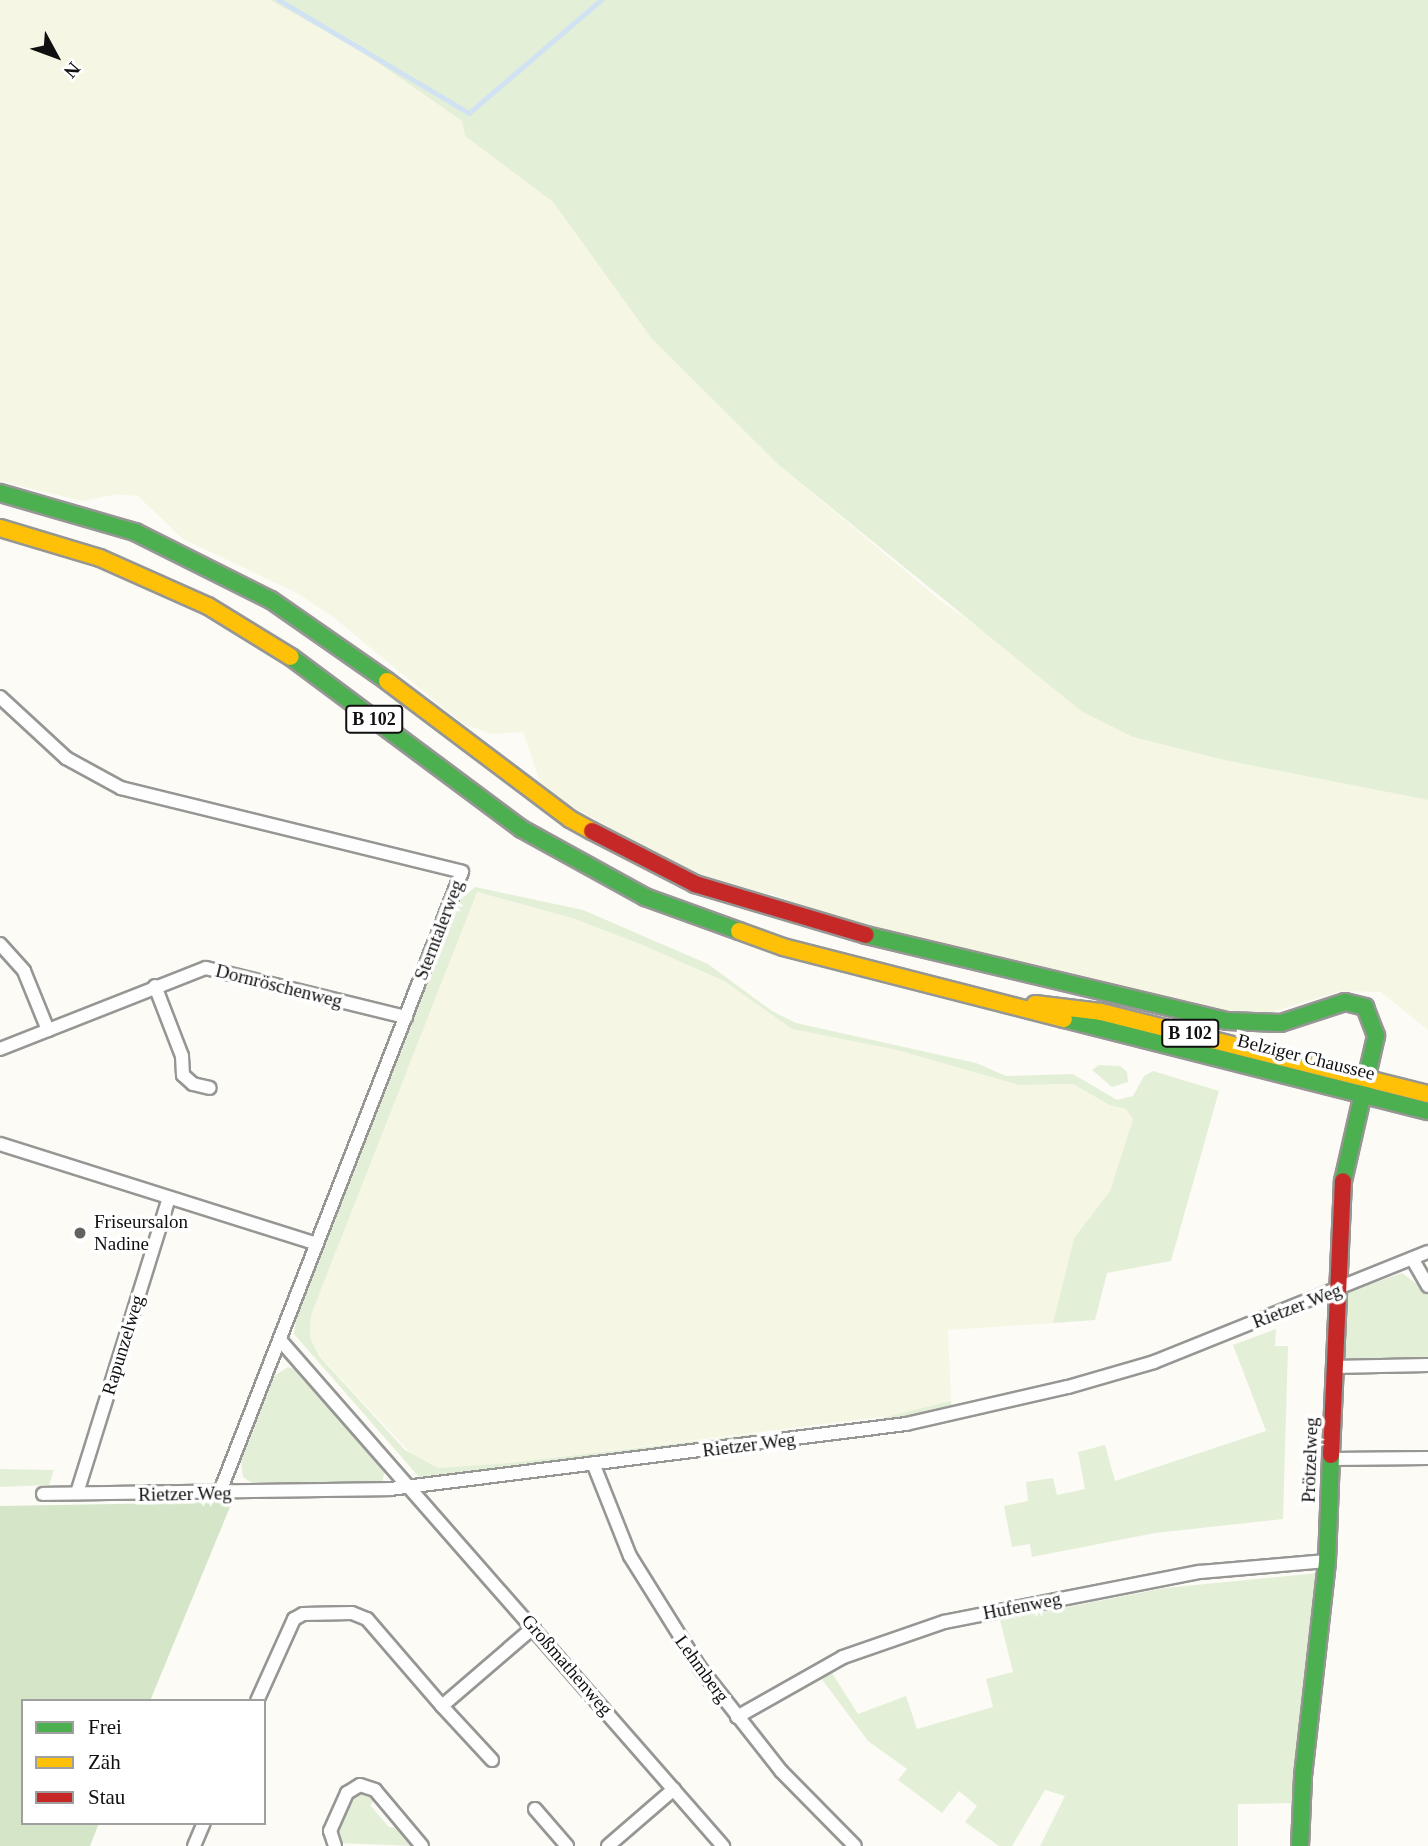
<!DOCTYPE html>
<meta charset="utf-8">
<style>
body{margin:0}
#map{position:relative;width:1428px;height:1846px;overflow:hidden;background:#fcfbf6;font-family:"Times New Roman",serif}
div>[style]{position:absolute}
.farmland>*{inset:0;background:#f6f6e4}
.green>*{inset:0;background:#e4efd8}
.forest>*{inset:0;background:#d4e6c7}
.stream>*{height:4.5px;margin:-2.25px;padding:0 2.25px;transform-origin:2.25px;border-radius:2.25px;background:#d1e2f2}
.roads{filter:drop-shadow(2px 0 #969694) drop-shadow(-2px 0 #969694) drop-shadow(0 2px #969694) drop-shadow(0 -2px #969694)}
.street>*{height:12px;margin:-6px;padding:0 6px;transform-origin:6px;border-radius:6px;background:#fffefe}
.fast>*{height:16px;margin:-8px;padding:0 8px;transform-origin:8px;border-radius:8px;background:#4caf50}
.slow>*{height:16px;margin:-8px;padding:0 8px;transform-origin:8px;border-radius:8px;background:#ffc107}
.jam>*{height:16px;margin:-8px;padding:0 8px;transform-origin:8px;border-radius:8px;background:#c62828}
.dots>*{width:19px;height:19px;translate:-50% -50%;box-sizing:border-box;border:4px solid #fff;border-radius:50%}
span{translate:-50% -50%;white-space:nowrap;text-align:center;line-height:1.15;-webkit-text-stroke:7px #fff;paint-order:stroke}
.shield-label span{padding:2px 5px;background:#fff;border:2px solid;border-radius:5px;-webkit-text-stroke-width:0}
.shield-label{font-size:18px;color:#101010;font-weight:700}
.street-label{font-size:19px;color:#101010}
.poi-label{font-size:19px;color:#101010}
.left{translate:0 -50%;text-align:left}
.legend{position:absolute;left:21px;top:1699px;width:245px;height:126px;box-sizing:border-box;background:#fff;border:2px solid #9f9f9f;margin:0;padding:9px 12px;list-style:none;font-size:21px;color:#101010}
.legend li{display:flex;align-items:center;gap:14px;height:35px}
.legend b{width:35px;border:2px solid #9f9f9f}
.north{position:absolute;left:21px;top:21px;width:70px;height:70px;-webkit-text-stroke:5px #fff;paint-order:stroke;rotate:131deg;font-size:19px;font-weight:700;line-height:28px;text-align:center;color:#101010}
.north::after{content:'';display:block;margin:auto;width:24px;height:32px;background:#101010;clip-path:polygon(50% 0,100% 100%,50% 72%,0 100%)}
</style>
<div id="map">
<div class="farmland">
<div style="clip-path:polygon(0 0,270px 0,364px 53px,462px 121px,465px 136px,553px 202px,652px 339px,780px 466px,941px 601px,1133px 737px,1224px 760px,1428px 800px,1428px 1030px,1381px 992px,1341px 991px,1268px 1013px,1236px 1014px,816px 915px,784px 898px,688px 872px,543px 790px,523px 732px,492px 734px,463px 724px,333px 617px,297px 593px,183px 539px,138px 496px,117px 494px,82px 501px,0 481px)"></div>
<div style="clip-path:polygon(476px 892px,572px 918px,640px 944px,724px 981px,792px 1029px,897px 1050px,1019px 1085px,1073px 1084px,1108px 1105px,1126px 1109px,1133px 1119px,1110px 1191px,1074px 1238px,1053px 1323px,948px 1330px,951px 1401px,913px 1413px,509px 1463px,438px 1468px,417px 1460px,321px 1357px,310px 1338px,311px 1315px)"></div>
</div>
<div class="green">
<div style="clip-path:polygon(270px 0,1428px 0,1428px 800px,1224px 760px,1133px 737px,1081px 711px,780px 466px,652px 339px,553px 202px,465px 136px,462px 121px,364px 53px)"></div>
<div style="clip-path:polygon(475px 887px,583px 910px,708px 964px,772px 1011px,796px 1023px,976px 1063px,1006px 1076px,1073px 1074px,1117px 1100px,1133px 1096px,1144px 1076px,1153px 1071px,1219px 1091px,1171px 1261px,1107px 1273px,1095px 1320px,1053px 1323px,1074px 1238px,1110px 1191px,1133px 1119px,1126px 1109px,1109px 1105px,1073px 1084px,1019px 1085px,897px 1050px,792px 1029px,724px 981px,640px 944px,572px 918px,477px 892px,311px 1315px,310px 1338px,320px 1357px,405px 1450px,438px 1468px,509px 1463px,874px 1420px,951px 1401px,952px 1409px,905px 1419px,675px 1449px,419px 1477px,294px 1334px,296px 1318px,460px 900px)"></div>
<div style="clip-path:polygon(1099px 1065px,1120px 1066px,1127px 1072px,1128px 1082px,1112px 1087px,1092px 1070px)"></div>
<div style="clip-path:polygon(1402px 1273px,1428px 1292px,1428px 1362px,1338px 1363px,1340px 1306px,1349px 1292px)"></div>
<div style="clip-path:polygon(1276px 1329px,1275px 1346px,1288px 1346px,1283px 1519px,1155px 1533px,1032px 1557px,1030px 1544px,1012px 1547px,1004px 1506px,1028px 1501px,1026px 1482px,1053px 1478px,1057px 1495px,1085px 1489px,1078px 1452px,1105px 1445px,1115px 1481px,1266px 1431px,1233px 1345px)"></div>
<div style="clip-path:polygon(288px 1367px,300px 1371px,385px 1469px,382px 1483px,256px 1486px,243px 1477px,241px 1461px,274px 1376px)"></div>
<div style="clip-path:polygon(0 1469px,54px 1470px,49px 1485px,0 1487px)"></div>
<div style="clip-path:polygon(1318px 1573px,1293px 1803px,1238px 1804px,1238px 1846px,1040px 1846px,1065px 1796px,1045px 1790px,1012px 1846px,999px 1846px,965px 1822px,977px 1806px,959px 1791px,942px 1813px,898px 1780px,907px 1769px,868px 1741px,821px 1678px,832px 1673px,858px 1714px,906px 1696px,917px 1729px,993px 1707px,986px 1679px,1013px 1672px,1000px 1620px,1165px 1588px)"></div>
<div style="clip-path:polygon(364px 1791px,377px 1799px,370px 1805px,389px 1827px,401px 1828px,416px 1846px,339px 1843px,336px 1827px,349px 1799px)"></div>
</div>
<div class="forest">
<div style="clip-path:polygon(232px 1502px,150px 1701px,23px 1701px,23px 1823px,99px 1823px,90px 1846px,0 1846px,0 1506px)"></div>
</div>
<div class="stream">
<div style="left:279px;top:0;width:221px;rotate:30.7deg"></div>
<div style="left:469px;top:113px;width:174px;rotate:-40.6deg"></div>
</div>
<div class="roads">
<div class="street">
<div style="left:0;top:697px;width:90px;rotate:42.7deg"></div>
<div style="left:66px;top:758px;width:63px;rotate:28.6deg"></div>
<div style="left:121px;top:788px;width:351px;rotate:13.8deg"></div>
<div style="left:462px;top:872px;width:668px;rotate:111.34deg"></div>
<div style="left:0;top:944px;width:36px;rotate:48deg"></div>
<div style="left:24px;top:971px;width:64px;rotate:67.9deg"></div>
<div style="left:155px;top:986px;width:75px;rotate:68.9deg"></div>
<div style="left:182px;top:1056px;width:19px;rotate:87deg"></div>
<div style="left:183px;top:1075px;width:13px;rotate:42deg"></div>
<div style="left:193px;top:1084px;width:17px;rotate:13deg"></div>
<div style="left:0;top:1049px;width:221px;rotate:-21.5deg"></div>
<div style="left:206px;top:968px;width:206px;rotate:13.8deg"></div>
<div style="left:0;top:1144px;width:332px;rotate:17.5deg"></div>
<div style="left:1413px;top:1260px;width:30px;rotate:60deg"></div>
<div style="left:280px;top:1340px;width:673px;rotate:48.8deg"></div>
<div style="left:1333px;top:1367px;width:95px;rotate:-1.2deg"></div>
<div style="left:1331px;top:1459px;width:97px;rotate:-0.6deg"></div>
<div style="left:593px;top:1463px;width:100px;rotate:68.3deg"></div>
<div style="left:630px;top:1556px;width:132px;rotate:58deg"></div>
<div style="left:700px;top:1668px;width:131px;rotate:51.8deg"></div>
<div style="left:781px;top:1771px;width:105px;rotate:45.4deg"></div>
<div style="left:77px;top:1493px;width:309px;rotate:-72.7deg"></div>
<div style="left:43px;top:1494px;width:347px;rotate:-0.8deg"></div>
<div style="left:390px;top:1489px;width:520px;rotate:-7.18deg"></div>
<div style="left:906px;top:1424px;width:166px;rotate:-12.9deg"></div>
<div style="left:1068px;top:1387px;width:90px;rotate:-16.2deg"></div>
<div style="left:1154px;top:1362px;width:295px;rotate:-21.9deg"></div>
<div style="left:257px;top:1701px;width:90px;rotate:-65.7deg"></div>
<div style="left:294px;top:1619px;width:10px;rotate:-29deg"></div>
<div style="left:303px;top:1614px;width:49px;rotate:-1.2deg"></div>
<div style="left:352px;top:1613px;width:16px;rotate:22deg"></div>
<div style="left:367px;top:1619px;width:115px;rotate:49.2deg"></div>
<div style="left:737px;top:1717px;width:122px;rotate:-29.5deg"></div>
<div style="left:843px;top:1657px;width:107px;rotate:-19.1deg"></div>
<div style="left:944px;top:1622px;width:261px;rotate:-11.1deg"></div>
<div style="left:1200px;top:1572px;width:127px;rotate:-5deg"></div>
<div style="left:492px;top:1760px;width:74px;rotate:-132.8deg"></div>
<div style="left:442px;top:1706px;width:121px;rotate:-40.7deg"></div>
<div style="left:535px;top:1809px;width:49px;rotate:49.1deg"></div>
<div style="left:194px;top:1846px;width:25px;rotate:-67deg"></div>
<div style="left:335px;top:1846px;width:16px;rotate:-108deg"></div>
<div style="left:330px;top:1831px;width:42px;rotate:-65.9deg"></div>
<div style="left:347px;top:1793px;width:15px;rotate:-32deg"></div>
<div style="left:360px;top:1785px;width:16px;rotate:18deg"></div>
<div style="left:375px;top:1790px;width:73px;rotate:50deg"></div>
<div style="left:608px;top:1846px;width:87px;rotate:-40.8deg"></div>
</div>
<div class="fast">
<div style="left:0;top:493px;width:141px;rotate:16.1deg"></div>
<div style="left:135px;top:532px;width:152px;rotate:26.6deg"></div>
<div style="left:271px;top:600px;width:141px;rotate:34.9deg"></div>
<div style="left:291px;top:657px;width:288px;rotate:36.7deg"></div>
<div style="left:522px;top:829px;width:141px;rotate:28.9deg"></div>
<div style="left:645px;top:897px;width:100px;rotate:19.9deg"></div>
<div style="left:866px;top:935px;width:371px;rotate:13.4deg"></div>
<div style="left:1227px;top:1021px;width:54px;rotate:2.1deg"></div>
<div style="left:1281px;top:1023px;width:67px;rotate:-18.2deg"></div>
<div style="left:1345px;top:1002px;width:21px;rotate:14deg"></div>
<div style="left:1365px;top:1007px;width:31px;rotate:69deg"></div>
<div style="left:1376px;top:1036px;width:149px;rotate:102.8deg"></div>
<div style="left:1064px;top:1019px;width:375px;rotate:14.2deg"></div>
<div style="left:1300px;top:1846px;width:70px;rotate:-87.5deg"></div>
<div style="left:1303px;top:1776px;width:216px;rotate:-83.6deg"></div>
<div style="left:1327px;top:1561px;width:106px;rotate:-87.8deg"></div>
</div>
<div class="slow">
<div style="left:0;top:528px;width:104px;rotate:16.7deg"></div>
<div style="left:100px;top:558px;width:118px;rotate:24deg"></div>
<div style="left:208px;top:606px;width:97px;rotate:31.6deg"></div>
<div style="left:387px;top:681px;width:229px;rotate:37deg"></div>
<div style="left:570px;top:819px;width:25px;rotate:29deg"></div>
<div style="left:739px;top:931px;width:47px;rotate:20deg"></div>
<div style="left:783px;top:947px;width:290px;rotate:14.4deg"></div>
<div style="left:1035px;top:1004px;width:66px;rotate:6.9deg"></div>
<div style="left:1101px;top:1012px;width:337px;rotate:14.1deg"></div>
</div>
<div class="jam">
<div style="left:592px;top:831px;width:116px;rotate:27.2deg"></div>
<div style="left:695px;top:884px;width:178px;rotate:16.6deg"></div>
<div style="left:1331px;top:1455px;width:274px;rotate:-87.5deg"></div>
</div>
</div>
<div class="dots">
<div style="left:80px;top:1233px;background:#636260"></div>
</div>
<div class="shield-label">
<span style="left:374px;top:719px">B 102</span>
<span style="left:1190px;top:1033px">B 102</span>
</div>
<div class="street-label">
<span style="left:439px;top:930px;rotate:-69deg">Sterntalerweg</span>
<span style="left:279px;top:986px;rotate:14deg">Dornröschenweg</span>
<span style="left:1306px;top:1057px;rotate:14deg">Belziger Chaussee</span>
<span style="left:1297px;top:1306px;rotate:-21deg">Rietzer Weg</span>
<span style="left:123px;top:1345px;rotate:-73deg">Rapunzelweg</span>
<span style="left:749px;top:1445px;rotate:-7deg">Rietzer Weg</span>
<span style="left:1310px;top:1460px;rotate:-88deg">Prötzelweg</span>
<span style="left:185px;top:1494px;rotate:-1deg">Rietzer Weg</span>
<span style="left:1022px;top:1606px;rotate:-11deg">Hufenweg</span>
<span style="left:567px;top:1665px;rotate:49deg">Großmathenweg</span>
<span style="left:702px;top:1669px;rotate:54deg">Lehmberg</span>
</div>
<div class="poi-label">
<span class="left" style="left:94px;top:1233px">Friseursalon<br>Nadine</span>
</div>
<ul class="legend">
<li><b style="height:9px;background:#4caf50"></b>Frei</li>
<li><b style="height:9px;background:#ffc107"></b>Zäh</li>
<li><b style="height:9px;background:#c62828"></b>Stau</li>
</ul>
<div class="north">N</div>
</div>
